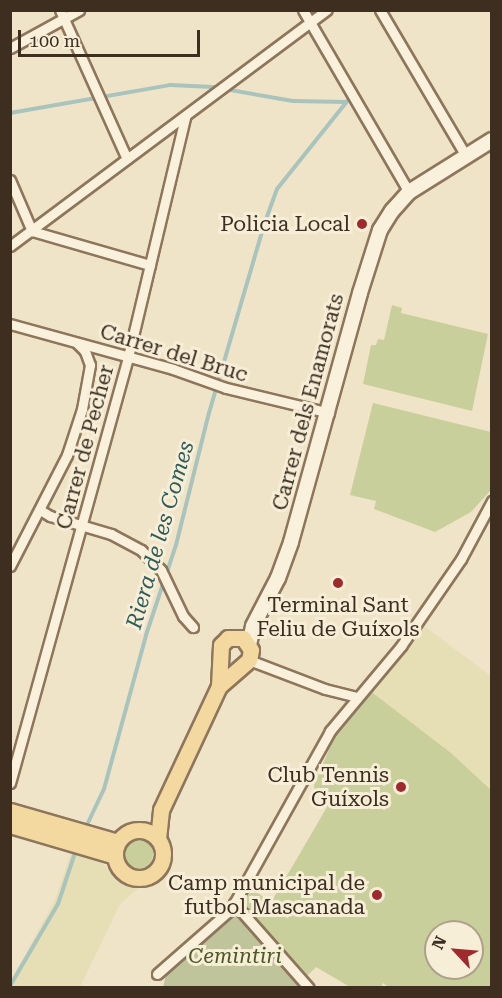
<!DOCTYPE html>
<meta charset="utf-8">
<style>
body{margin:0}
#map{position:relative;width:502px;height:998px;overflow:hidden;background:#f0e4c8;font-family:"Roboto Serif",serif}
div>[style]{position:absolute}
.farmland>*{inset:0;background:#e6deb5}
.green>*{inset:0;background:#c9cf9b}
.round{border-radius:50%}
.cemetery>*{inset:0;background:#bfc49a}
.stream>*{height:4px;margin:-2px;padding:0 2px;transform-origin:2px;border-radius:2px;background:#a9c4bc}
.roads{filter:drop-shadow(2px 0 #8d765c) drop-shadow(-2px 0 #8d765c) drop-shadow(0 2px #8d765c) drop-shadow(0 -2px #8d765c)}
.minor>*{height:9px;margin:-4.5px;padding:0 4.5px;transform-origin:4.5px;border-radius:4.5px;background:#faf1dc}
.secondary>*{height:14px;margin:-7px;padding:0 7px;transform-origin:7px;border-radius:7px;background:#faf1dc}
.primary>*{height:15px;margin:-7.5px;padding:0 7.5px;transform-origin:7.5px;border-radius:7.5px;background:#f3d9a0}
.primary>.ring{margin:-7.5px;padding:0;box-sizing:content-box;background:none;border:15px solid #f3d9a0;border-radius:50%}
.dots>*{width:16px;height:16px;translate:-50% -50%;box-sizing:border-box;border:3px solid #f7eed8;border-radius:50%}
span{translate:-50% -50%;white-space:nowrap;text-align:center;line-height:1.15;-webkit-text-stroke:6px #f7eed8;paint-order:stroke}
.poi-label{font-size:21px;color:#3d2e20}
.right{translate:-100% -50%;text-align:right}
.street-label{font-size:21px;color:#3d2e20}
.park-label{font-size:21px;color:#4d5a26;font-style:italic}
.water-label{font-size:22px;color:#2f5d5a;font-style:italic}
.frame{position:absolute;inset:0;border:12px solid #3d2e20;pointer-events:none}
.north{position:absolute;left:424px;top:920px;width:60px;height:60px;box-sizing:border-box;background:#f7eed8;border:2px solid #ada18e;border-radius:50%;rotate:296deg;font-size:16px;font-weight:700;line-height:24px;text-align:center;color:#3d2e20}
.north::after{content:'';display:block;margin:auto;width:21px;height:27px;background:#9e2a2b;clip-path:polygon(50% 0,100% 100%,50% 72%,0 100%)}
.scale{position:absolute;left:18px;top:30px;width:182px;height:27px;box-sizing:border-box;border:3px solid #3d2e20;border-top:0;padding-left:8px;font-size:18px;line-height:21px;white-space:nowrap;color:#3d2e20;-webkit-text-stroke:4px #f7eed8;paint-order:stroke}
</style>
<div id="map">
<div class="farmland">
<div style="clip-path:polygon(424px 626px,491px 676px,491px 790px,451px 753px,369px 690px)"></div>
<div style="clip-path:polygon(71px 853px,98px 860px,126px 883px,140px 887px,120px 904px,80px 987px,11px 988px,11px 980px,55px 900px)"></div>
</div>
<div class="green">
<div style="clip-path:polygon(392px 305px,402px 308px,401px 313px,488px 334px,472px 411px,363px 384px,371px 345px,376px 345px,378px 339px,384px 340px)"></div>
<div style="clip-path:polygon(373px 403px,491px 432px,491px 490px,471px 512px,435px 532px,374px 509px,376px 501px,350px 495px)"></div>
<div style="clip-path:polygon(evenodd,369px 690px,451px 753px,491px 790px,491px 987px,390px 988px,383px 983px,381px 987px,350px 987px,316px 967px,307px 976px,240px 903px,249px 887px,271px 902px,292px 867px,327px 807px,315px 793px,314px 785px,341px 721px,369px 690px,436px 932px,472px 932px,472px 968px,436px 968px,436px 932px)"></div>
<div class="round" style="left:123px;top:839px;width:30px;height:30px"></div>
</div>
<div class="cemetery">
<div style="clip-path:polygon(238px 911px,304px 988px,163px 988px,166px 974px)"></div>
</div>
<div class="stream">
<div style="left:10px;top:113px;width:162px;rotate:-9.9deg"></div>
<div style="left:170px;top:85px;width:43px;rotate:2.7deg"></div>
<div style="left:213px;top:87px;width:81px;rotate:9.9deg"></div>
<div style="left:293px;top:101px;width:52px;rotate:1.1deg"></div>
<div style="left:85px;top:829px;width:44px;rotate:-64.6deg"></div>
<div style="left:104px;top:789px;width:160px;rotate:-74.7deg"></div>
<div style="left:146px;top:635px;width:95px;rotate:-71.6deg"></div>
<div style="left:176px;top:545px;width:136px;rotate:-76deg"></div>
<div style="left:209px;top:413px;width:199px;rotate:-73.7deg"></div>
<div style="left:265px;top:222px;width:35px;rotate:-70deg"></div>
<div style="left:277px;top:189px;width:114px;rotate:-51.4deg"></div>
<div style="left:10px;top:986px;width:95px;rotate:-59.7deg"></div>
<div style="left:58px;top:904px;width:57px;rotate:-71.6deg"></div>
</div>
<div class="roads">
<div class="minor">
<div style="left:60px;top:10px;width:163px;rotate:65.8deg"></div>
<div style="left:303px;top:10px;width:211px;rotate:59.8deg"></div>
<div style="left:380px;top:10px;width:169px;rotate:59.5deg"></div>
<div style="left:10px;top:48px;width:79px;rotate:-28.8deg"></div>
<div style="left:10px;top:180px;width:56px;rotate:66.7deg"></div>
<div style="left:32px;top:231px;width:123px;rotate:16.1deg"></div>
<div style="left:10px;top:246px;width:395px;rotate:-36.7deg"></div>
<div style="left:10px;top:324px;width:169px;rotate:15.4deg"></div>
<div style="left:173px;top:369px;width:56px;rotate:19.7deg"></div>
<div style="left:226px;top:388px;width:106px;rotate:13.6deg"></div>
<div style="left:40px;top:510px;width:12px;rotate:31deg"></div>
<div style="left:50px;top:516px;width:64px;rotate:16.4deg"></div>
<div style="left:111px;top:534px;width:34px;rotate:28deg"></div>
<div style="left:141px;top:550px;width:28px;rotate:45deg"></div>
<div style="left:161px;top:570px;width:51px;rotate:64.4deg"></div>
<div style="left:183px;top:616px;width:15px;rotate:48deg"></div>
<div style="left:10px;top:566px;width:125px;rotate:-62.8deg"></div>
<div style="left:67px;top:455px;width:48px;rotate:-71.9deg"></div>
<div style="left:82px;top:409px;width:45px;rotate:-79.7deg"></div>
<div style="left:90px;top:365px;width:15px;rotate:-110deg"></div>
<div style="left:85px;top:351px;width:11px;rotate:-135deg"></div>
<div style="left:249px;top:660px;width:81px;rotate:20.9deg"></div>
<div style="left:325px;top:689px;width:32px;rotate:14deg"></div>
<div style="left:10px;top:783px;width:442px;rotate:-74.5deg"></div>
<div style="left:128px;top:357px;width:247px;rotate:-76.6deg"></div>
<div style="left:234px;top:903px;width:113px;rotate:48.6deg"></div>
<div style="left:157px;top:974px;width:98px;rotate:-41.3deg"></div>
<div style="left:231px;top:909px;width:204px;rotate:-60.9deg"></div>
<div style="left:330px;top:731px;width:111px;rotate:-50.1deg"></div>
<div style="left:401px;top:646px;width:106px;rotate:-55.4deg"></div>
<div style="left:461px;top:559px;width:66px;rotate:-61.9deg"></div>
</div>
<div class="secondary">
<div style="left:249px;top:645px;width:19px;rotate:-78deg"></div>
<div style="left:253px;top:626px;width:54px;rotate:-62.5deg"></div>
<div style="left:278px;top:578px;width:38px;rotate:-70deg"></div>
<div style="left:291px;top:542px;width:258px;rotate:-74.5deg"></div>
<div style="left:360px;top:293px;width:66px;rotate:-72.4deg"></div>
<div style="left:380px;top:230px;width:22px;rotate:-58deg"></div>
<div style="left:392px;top:211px;width:25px;rotate:-48deg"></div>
<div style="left:409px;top:192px;width:98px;rotate:-32.1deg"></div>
</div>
<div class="primary">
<div style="left:10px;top:811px;width:112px;rotate:16deg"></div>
<div style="left:10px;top:825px;width:109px;rotate:16.4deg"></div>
<div class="ring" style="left:115px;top:830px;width:33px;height:33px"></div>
<div style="left:158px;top:839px;width:29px;rotate:-84deg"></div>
<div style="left:161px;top:810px;width:137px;rotate:-64.9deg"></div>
<div style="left:219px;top:686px;width:41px;rotate:-87.2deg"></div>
<div style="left:221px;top:645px;width:10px;rotate:-45deg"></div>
<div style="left:228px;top:638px;width:15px"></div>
<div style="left:243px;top:638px;width:14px;rotate:56deg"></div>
<div style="left:251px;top:650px;width:10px;rotate:101deg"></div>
<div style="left:249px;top:660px;width:40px;rotate:139deg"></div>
</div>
</div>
<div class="dots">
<div style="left:362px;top:224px;background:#9e2a2b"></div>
<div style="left:338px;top:583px;background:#9e2a2b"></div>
<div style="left:401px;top:787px;background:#9e2a2b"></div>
<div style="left:377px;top:895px;background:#9e2a2b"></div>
</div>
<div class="poi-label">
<span class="right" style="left:350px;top:224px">Policia Local</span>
<span style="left:338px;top:617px">Terminal Sant<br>Feliu de Guíxols</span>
<span class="right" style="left:389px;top:787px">Club Tennis<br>Guíxols</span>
<span class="right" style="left:365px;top:895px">Camp municipal de<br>futbol Mascanada</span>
</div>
<div class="street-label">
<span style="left:174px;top:353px;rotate:17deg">Carrer del Bruc</span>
<span style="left:308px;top:402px;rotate:-75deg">Carrer dels Enamorats</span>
<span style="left:85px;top:447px;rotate:-75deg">Carrer de Pecher</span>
</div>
<div class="park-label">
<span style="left:235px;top:956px">Cemintiri</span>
</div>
<div class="water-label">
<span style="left:160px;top:535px;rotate:-74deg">Riera de les Comes</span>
</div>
<div class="frame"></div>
<div class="north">N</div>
<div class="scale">100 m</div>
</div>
